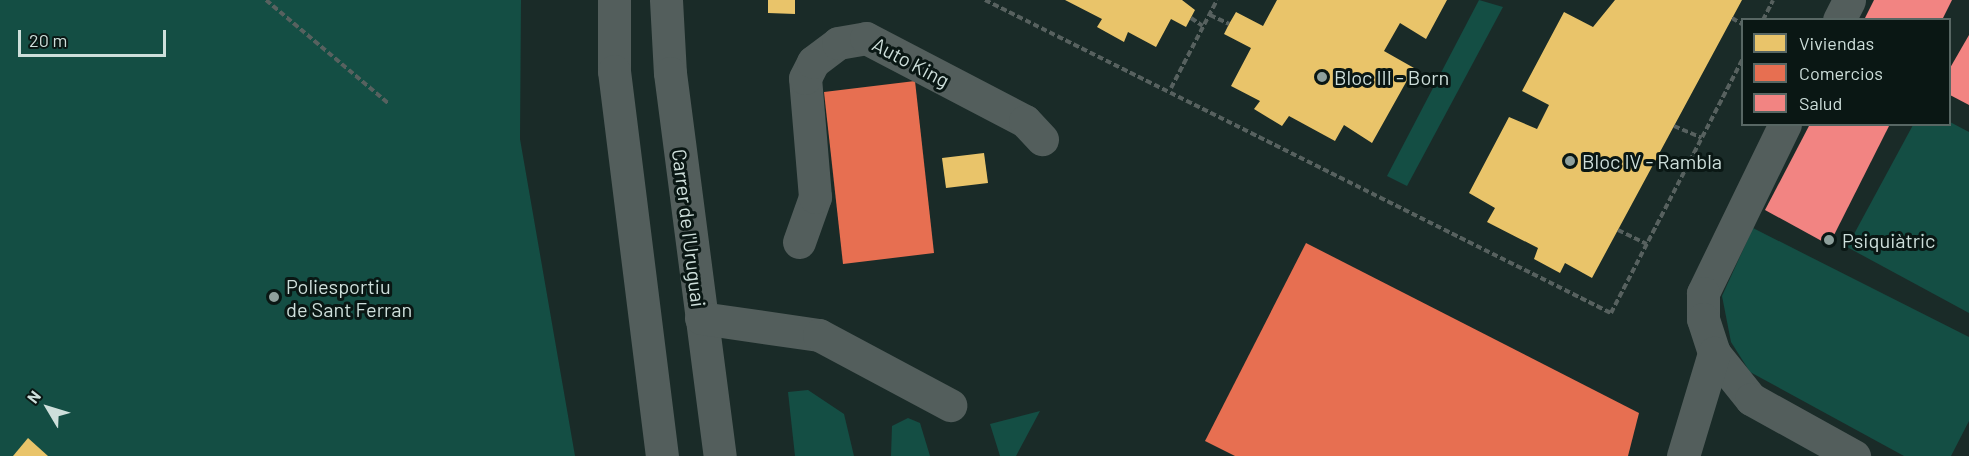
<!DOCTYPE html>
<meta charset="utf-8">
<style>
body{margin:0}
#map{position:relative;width:1969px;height:456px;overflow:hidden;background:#1a2b28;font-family:Barlow,sans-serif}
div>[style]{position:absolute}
.green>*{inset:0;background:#144e44}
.homes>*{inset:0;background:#e9c46a}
.shops>*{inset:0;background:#e76f51}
.health>*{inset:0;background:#f28482}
.path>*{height:4px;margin-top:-2px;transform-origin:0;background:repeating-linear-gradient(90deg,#57615f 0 6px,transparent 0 9px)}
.minor>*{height:33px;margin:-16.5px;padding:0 16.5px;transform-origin:16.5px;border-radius:16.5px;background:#535e5c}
.dots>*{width:16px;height:16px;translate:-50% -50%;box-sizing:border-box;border:3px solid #0a1714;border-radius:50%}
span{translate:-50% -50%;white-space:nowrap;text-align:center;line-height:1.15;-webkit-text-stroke:6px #0a1714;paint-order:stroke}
.street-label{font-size:20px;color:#cedfdb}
.poi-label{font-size:20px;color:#cedfdb}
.left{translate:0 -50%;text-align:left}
.legend{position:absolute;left:1741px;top:18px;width:210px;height:108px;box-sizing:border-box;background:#0a1714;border:2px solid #586764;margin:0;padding:8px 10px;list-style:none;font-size:18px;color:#cedfdb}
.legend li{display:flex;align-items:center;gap:12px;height:30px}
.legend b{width:30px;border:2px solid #586764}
.north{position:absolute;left:18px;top:378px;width:60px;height:60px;-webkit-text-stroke:4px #0a1714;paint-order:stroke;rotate:308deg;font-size:16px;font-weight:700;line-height:24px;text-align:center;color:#cedfdb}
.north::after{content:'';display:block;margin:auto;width:21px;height:27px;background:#cedfdb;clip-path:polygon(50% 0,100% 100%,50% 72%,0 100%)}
.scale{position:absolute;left:18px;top:30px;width:148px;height:27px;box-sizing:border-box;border:3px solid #cedfdb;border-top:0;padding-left:8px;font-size:18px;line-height:21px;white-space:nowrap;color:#cedfdb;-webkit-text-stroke:4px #0a1714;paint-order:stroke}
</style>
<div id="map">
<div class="green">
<div style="clip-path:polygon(0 0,521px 0,520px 139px,575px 456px,0 456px)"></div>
<div style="clip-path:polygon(1479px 0,1503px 7px,1407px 186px,1387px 176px)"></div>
<div style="clip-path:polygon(1950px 122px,1969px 132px,1969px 313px,1847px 247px,1913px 125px)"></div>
<div style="clip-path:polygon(1753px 228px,1969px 337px,1969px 421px,1951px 456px,1904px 456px,1750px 372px,1731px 342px,1722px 296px)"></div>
<div style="clip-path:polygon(808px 390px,844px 414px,854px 456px,795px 456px,788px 392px)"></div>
<div style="clip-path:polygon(1040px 411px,1016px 456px,1000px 456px,990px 424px)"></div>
<div style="clip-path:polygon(908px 418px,920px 423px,930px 456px,891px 456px,892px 426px)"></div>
</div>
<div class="homes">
<div style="clip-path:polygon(768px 0,795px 0,795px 14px,768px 13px)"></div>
<div style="clip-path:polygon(1065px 0,1182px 0,1195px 10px,1186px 27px,1171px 19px,1156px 47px,1128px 32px,1124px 42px,1097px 27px,1102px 19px)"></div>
<div style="clip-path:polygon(1277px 0,1447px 0,1426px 39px,1400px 23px,1384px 51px,1414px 68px,1372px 143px,1344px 125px,1335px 141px,1289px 116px,1282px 126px,1254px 109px,1260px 101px,1231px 86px,1251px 48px,1224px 34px,1229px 24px,1236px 12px,1263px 26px)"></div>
<div style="clip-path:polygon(1615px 0,1742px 0,1592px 278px,1565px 263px,1560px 273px,1534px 259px,1538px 248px,1487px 222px,1495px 208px,1469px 193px,1509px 117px,1537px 129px,1549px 105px,1522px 91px,1564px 12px,1593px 27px)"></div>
<div style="clip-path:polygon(984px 153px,988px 183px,946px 188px,942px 158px)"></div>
<div style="clip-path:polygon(28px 438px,48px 456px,13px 456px)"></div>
</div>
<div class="shops">
<div style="clip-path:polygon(915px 81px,934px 253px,843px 264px,824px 92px)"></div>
<div style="clip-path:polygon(1306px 243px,1639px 413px,1628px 456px,1235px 456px,1205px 441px)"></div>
</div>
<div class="health">
<div style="clip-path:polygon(1874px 0,1952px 0,1942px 20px,1864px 20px)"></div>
<div style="clip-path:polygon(1969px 35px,1969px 105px,1950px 95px,1950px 68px)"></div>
<div style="clip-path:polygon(1810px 124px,1890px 124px,1829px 245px,1765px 210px)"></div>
</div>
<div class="path">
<div style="left:266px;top:0;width:160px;rotate:40.2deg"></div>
<div style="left:985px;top:0;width:700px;rotate:26.57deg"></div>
<div style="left:1611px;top:313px;width:285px;rotate:-62.6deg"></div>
<div style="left:1210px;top:15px;width:21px;rotate:25deg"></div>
<div style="left:1191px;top:18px;width:14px;rotate:34deg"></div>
<div style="left:1732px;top:18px;width:12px;rotate:31deg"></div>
<div style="left:1763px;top:20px;width:22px;rotate:-63deg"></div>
<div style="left:1171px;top:88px;width:99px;rotate:-62.4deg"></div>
<div style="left:1674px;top:126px;width:30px;rotate:23deg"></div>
<div style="left:1618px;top:230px;width:32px;rotate:26deg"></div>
</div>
<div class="minor">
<div style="left:614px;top:0;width:71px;rotate:90deg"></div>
<div style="left:614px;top:71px;width:388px;rotate:82.9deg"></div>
<div style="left:666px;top:0;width:73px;rotate:86.9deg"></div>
<div style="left:670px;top:73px;width:386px;rotate:82.6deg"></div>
<div style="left:1839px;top:20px;width:22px;rotate:-63deg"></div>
<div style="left:1785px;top:124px;width:188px;rotate:115.9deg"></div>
<div style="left:1703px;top:293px;width:26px;rotate:90deg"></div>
<div style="left:1703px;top:319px;width:36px;rotate:72deg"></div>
<div style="left:1714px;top:353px;width:59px;rotate:51.2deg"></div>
<div style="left:1751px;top:399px;width:118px;rotate:29deg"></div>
<div style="left:799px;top:242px;width:48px;rotate:-70.4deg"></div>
<div style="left:815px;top:197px;width:119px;rotate:-94.8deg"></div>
<div style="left:805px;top:78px;width:18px;rotate:-63deg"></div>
<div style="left:813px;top:62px;width:31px;rotate:-37deg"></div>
<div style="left:838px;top:43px;width:28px;rotate:-10deg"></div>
<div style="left:866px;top:38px;width:179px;rotate:27.6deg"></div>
<div style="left:1025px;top:121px;width:25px;rotate:47deg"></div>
<div style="left:701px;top:318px;width:119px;rotate:8.2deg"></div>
<div style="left:819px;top:335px;width:149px;rotate:28.1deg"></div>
<div style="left:1683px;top:456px;width:108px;rotate:-73.2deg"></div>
</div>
<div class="dots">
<div style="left:1322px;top:77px;background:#8fa09c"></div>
<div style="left:1570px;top:161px;background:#8fa09c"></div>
<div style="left:1829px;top:240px;background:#8fa09c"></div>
<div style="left:274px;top:297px;background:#8fa09c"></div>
</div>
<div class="street-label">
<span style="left:911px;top:62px;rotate:28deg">Auto King</span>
<span style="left:689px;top:228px;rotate:83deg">Carrer de l'Uruguai</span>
</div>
<div class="poi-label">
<span class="left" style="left:1334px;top:77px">Bloc III - Born</span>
<span class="left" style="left:1582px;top:161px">Bloc IV - Rambla</span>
<span class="left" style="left:1842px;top:240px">Psiquiàtric</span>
<span class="left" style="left:286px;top:298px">Poliesportiu<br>de Sant Ferran</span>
</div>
<ul class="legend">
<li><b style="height:16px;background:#e9c46a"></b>Viviendas</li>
<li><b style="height:16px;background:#e76f51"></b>Comercios</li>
<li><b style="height:16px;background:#f28482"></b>Salud</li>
</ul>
<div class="north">N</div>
<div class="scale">20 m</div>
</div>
